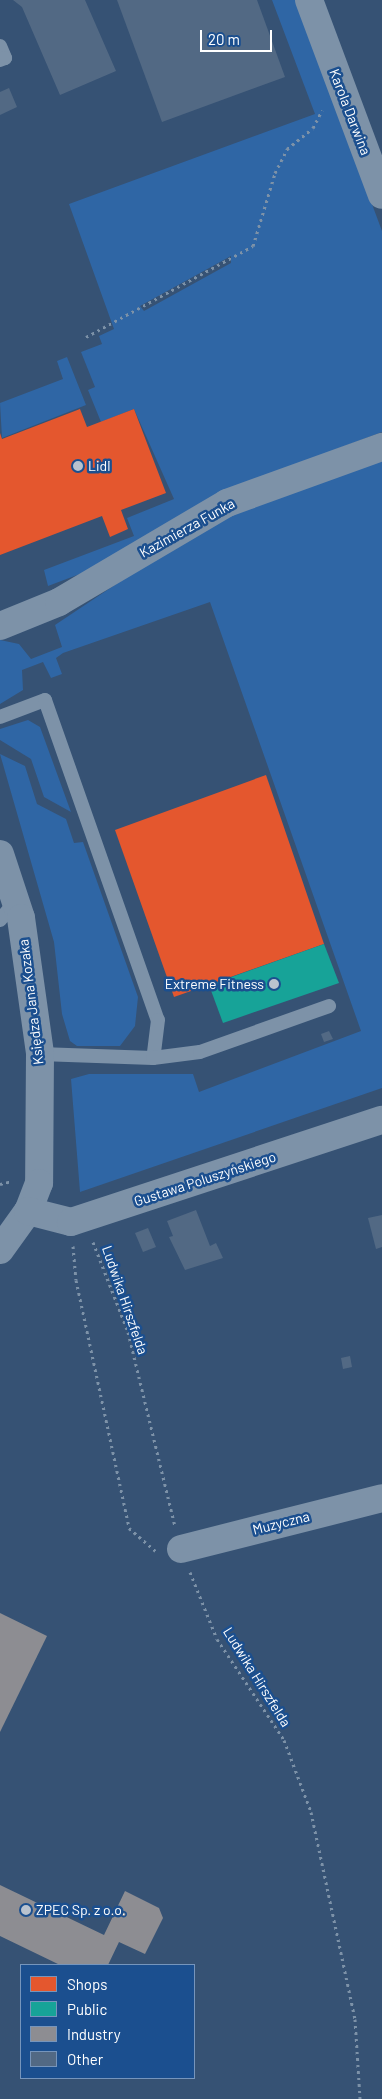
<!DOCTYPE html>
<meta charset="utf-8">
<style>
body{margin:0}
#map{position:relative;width:382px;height:2099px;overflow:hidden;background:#365274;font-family:Barlow,sans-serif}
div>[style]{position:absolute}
.green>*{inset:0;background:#2f66a5}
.shops>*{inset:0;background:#e4572e}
.public>*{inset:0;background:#17a398}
.industry>*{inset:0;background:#8d8d92}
.building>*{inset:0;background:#526984}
.path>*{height:3px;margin-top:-1.5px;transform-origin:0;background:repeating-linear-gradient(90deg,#7d92a8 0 2.5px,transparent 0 6.5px)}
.lane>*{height:14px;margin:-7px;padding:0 7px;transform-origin:7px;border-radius:7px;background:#7d92a8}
.street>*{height:28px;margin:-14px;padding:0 14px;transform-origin:14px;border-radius:14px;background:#7d92a8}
.dots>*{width:14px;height:14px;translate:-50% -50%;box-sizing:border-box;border:2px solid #1b4f8f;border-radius:50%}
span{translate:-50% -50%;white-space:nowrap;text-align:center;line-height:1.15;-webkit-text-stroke:5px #1b4f8f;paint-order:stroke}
.street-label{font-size:14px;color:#fff}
.poi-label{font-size:14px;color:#fff}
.left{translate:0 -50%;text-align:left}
.right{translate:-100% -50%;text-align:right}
.legend{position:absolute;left:20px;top:1964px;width:175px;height:115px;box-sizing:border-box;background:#1b4f8f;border:1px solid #7695bc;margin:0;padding:6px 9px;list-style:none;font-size:15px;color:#fff}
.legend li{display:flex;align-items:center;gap:10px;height:25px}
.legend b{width:25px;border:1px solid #7695bc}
.scale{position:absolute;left:200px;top:30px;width:72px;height:22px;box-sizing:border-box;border:2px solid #fff;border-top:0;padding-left:6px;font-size:15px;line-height:18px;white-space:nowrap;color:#fff;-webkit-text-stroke:4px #1b4f8f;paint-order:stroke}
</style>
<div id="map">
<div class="green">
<div style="clip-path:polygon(evenodd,272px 0,296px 0,382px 231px,382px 432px,223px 492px,117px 560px,48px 586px,44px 570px,134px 536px,127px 518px,174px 499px,134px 409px,101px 422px,88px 390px,95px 387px,81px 352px,102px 344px,99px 336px,114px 329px,69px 204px,315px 114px,272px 0,231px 256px,231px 263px,144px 311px,140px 306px,231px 256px)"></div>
<div style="clip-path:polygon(67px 357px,86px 405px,2px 438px,0 403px,63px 379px,57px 361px)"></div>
<div style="clip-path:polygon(382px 458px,382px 1088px,80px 1192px,71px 1079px,89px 1074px,193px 1074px,199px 1092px,361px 1031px,210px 602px,63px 653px,56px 658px,62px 674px,51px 678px,43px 662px,22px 670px,23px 690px,0 704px,0 640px,19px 644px,31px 659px,62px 647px,55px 625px,215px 518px)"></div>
<div style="clip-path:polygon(28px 720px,40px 727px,71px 812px,44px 797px,31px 759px,0 740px,0 729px)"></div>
<div style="clip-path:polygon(0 754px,25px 766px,37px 804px,66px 819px,74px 843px,83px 842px,138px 997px,135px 1026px,120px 1046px,77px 1046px,70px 1041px,62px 1014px,54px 942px)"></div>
</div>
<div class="shops">
<div style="clip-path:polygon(80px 409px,87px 427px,134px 409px,166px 493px,121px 510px,128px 529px,110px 537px,102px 516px,0 555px,0 433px,2px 439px)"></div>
<div style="clip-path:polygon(266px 775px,324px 944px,174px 997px,115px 830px)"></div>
</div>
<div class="public">
<div style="clip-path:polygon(324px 944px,339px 983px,223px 1023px,209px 985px)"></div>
</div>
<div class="industry">
<div style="clip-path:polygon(0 1613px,47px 1636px,0 1732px)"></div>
<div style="clip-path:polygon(0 1885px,104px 1935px,125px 1891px,159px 1908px,163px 1918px,145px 1954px,119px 1942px,108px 1965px,60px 1965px,0 1936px)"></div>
</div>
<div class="building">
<div style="clip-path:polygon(13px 0,85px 0,116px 71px,60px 95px,22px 7px)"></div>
<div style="clip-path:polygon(117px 0,257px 0,285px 77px,162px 122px)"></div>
<div style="clip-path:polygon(9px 88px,17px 107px,0 115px,0 92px)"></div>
<div style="clip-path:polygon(329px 1031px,333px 1039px,324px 1042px,321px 1034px)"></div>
<div style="clip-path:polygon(196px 1210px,210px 1246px,216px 1243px,223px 1258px,185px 1270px,169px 1237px,173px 1236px,167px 1221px)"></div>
<div style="clip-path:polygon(382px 1215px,382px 1247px,376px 1249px,368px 1218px)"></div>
<div style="clip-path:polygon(148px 1228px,156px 1247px,143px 1252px,135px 1233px)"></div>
<div style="clip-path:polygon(350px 1356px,352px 1367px,343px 1369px,341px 1358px)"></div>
</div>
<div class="path">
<div style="left:86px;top:337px;width:190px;rotate:-28.6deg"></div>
<div style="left:253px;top:246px;width:76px;rotate:-73.2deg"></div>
<div style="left:275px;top:173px;width:27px;rotate:-63deg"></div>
<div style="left:287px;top:149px;width:33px;rotate:-39deg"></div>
<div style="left:313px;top:128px;width:20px;rotate:-63deg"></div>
<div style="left:0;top:1184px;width:12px;rotate:-14deg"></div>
<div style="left:93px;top:1242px;width:97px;rotate:68.7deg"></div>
<div style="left:128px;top:1332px;width:200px;rotate:76.4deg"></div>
<div style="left:73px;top:1246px;width:34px;rotate:85deg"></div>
<div style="left:76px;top:1280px;width:254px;rotate:77.9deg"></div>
<div style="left:129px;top:1528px;width:35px;rotate:41deg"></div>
<div style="left:190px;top:1572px;width:72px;rotate:68.1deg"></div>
<div style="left:217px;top:1639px;width:121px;rotate:56.4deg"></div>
<div style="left:284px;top:1740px;width:77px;rotate:69.4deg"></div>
<div style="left:311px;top:1812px;width:212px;rotate:78deg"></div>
<div style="left:355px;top:2019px;width:80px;rotate:86.4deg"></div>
</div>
<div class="lane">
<div style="left:0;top:46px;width:13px;rotate:67deg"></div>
<div style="left:5px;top:58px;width:5px;rotate:158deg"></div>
<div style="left:0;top:717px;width:48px;rotate:-20.7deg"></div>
<div style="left:45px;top:700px;width:339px;rotate:70.6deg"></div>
<div style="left:158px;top:1020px;width:38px;rotate:97deg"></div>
<div style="left:0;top:920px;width:23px;rotate:-50deg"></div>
<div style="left:40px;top:1054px;width:113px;rotate:2deg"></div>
<div style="left:153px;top:1058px;width:47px;rotate:-7.3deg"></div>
<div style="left:200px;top:1052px;width:137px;rotate:-19.6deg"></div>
</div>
<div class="street">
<div style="left:309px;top:0;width:208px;rotate:69.5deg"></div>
<div style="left:0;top:626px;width:64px;rotate:-22.1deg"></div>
<div style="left:59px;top:602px;width:195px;rotate:-30.5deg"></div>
<div style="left:227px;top:503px;width:165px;rotate:-19.9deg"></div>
<div style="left:0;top:854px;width:67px;rotate:71.8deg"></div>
<div style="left:21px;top:918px;width:137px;rotate:82deg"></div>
<div style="left:40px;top:1054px;width:129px;rotate:90.4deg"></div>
<div style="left:39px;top:1183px;width:30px;rotate:111deg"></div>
<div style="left:28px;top:1211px;width:48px;rotate:125.7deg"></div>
<div style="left:28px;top:1211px;width:44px;rotate:14.3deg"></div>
<div style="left:71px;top:1222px;width:327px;rotate:-18.2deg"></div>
<div style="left:181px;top:1549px;width:207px;rotate:-14.2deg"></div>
</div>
<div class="dots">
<div style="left:78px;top:466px;background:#b9c2ce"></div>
<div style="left:274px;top:984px;background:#b9c2ce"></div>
<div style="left:26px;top:1910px;background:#b9c2ce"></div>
</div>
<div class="street-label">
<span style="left:350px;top:112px;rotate:69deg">Karola Darwina</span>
<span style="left:187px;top:528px;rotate:-29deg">Kazimierza Funka</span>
<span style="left:31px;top:1002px;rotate:-97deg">Księdza Jana Kozaka</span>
<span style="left:205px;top:1179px;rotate:-18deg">Gustawa Poluszyńskiego</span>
<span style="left:125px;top:1300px;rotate:71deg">Ludwika Hirszfelda</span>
<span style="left:281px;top:1523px;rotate:-14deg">Muzyczna</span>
<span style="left:257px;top:1677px;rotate:58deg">Ludwika Hirszfelda</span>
</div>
<div class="poi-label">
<span class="left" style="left:88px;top:466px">Lidl</span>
<span class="right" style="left:264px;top:984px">Extreme Fitness</span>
<span class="left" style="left:36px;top:1910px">ZPEC Sp. z o.o.</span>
</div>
<ul class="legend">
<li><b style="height:14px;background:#e4572e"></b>Shops</li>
<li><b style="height:14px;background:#17a398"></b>Public</li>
<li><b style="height:14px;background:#8d8d92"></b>Industry</li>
<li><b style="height:14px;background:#526984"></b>Other</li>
</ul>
<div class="scale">20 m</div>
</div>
